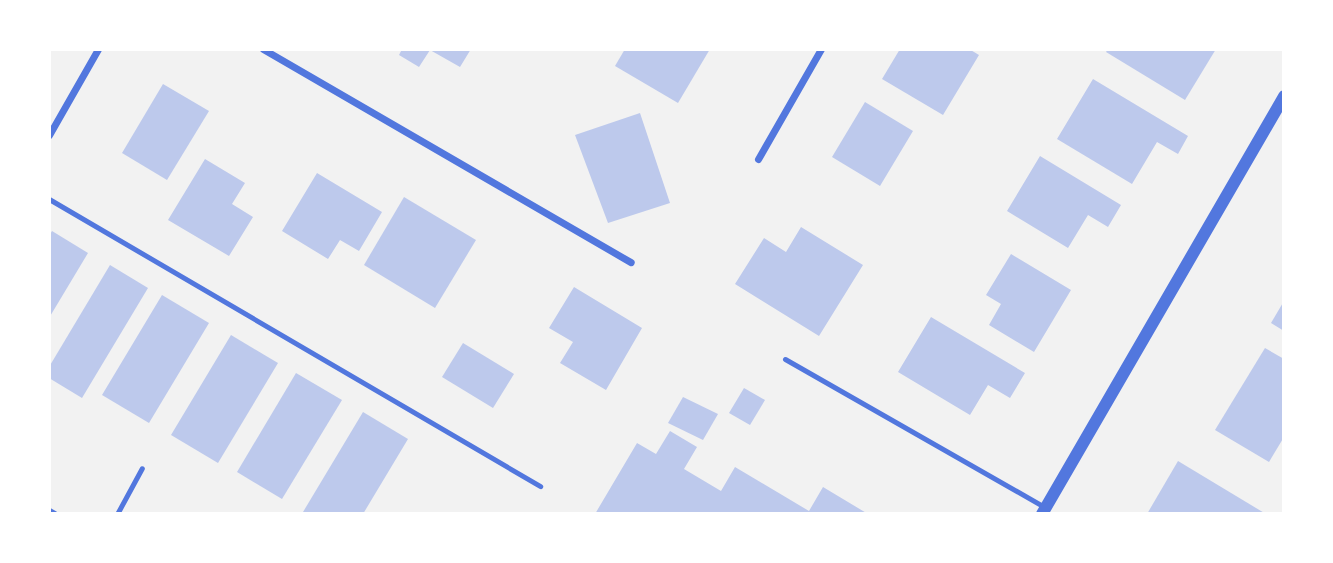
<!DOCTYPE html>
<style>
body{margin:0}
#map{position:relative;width:1333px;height:563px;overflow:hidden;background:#f2f2f2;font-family:"IBM Plex Sans",sans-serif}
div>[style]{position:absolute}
.building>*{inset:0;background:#bdc9ec}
.service>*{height:5px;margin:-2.5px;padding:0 2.5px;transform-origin:2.5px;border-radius:2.5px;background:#5277de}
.minor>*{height:7px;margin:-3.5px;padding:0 3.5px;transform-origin:3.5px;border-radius:3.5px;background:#5277de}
.tertiary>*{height:12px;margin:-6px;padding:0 6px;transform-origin:6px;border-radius:6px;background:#5277de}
span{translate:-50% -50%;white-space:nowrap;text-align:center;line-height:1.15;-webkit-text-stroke:7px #fff;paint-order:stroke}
.frame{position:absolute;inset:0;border:51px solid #fff;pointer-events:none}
</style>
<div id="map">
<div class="building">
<div style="clip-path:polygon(402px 49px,471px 49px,460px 67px,430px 50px,419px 67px,399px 55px)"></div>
<div style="clip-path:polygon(625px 49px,710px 49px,678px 103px,615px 66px)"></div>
<div style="clip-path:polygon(900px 49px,969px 49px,979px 55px,943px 115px,882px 79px)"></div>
<div style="clip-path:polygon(1108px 49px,1216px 49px,1185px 100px,1106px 52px)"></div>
<div style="clip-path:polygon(1093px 79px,1188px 136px,1178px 154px,1157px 142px,1132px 184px,1057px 139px)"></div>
<div style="clip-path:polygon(163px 84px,209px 111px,167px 180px,122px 153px)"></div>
<div style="clip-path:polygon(865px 102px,913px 131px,880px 186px,832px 157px)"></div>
<div style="clip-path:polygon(640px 113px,670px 203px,608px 223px,575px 135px)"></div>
<div style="clip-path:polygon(1040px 156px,1121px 205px,1108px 227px,1088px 215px,1068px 248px,1007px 211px)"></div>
<div style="clip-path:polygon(205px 159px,245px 183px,232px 204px,253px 217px,229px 256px,168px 220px)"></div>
<div style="clip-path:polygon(317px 173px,382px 212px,359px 251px,340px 240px,328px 259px,282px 231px)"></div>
<div style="clip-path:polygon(404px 197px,476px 240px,435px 308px,364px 265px)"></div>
<div style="clip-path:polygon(801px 227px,863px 265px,819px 336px,735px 284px,764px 238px,786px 252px)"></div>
<div style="clip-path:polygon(52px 231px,88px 253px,49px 318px,49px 236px)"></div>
<div style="clip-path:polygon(1011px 254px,1071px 290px,1034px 352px,989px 325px,1001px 304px,986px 295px)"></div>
<div style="clip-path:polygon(110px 265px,148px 288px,82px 398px,49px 378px,49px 367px)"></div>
<div style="clip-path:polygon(574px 287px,642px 328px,606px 390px,560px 363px,573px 342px,549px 328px)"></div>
<div style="clip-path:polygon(162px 295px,209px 323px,149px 423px,102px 395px)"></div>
<div style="clip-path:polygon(1284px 301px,1284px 331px,1271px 323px)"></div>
<div style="clip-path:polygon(931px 317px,1025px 373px,1010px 398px,988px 385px,970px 415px,898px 372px)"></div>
<div style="clip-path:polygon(231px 335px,278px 363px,218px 463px,171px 435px)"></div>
<div style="clip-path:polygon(463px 343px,514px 374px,493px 408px,442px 377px)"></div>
<div style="clip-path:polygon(1265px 348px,1284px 359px,1284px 437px,1269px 462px,1215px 430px)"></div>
<div style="clip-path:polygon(296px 373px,342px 400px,282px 499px,237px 472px)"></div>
<div style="clip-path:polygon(744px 388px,765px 400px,750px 425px,729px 413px)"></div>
<div style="clip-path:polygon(683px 397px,718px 414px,703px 440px,668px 423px)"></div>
<div style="clip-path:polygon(363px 412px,408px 439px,363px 514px,305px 514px,303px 512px)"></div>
<div style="clip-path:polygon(670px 431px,697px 447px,684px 469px,721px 491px,735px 467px,809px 511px,823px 487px,868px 514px,595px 514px,637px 443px,656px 454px)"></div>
<div style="clip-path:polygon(1178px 461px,1266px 514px,1147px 514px)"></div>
</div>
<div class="service">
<div style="left:49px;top:199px;width:569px;rotate:30.31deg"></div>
<div style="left:785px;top:359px;width:301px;rotate:29.7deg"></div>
<div style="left:117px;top:514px;width:52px;rotate:-61.5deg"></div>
</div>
<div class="minor">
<div style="left:263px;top:49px;width:425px;rotate:30.1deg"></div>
<div style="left:49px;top:135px;width:99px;rotate:-60.3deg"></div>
<div style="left:758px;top:159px;width:127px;rotate:-60.2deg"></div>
<div style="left:49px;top:511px;width:6px;rotate:31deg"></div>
</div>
<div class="tertiary">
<div style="left:1042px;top:514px;width:483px;rotate:-59.9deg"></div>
</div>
<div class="frame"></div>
</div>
